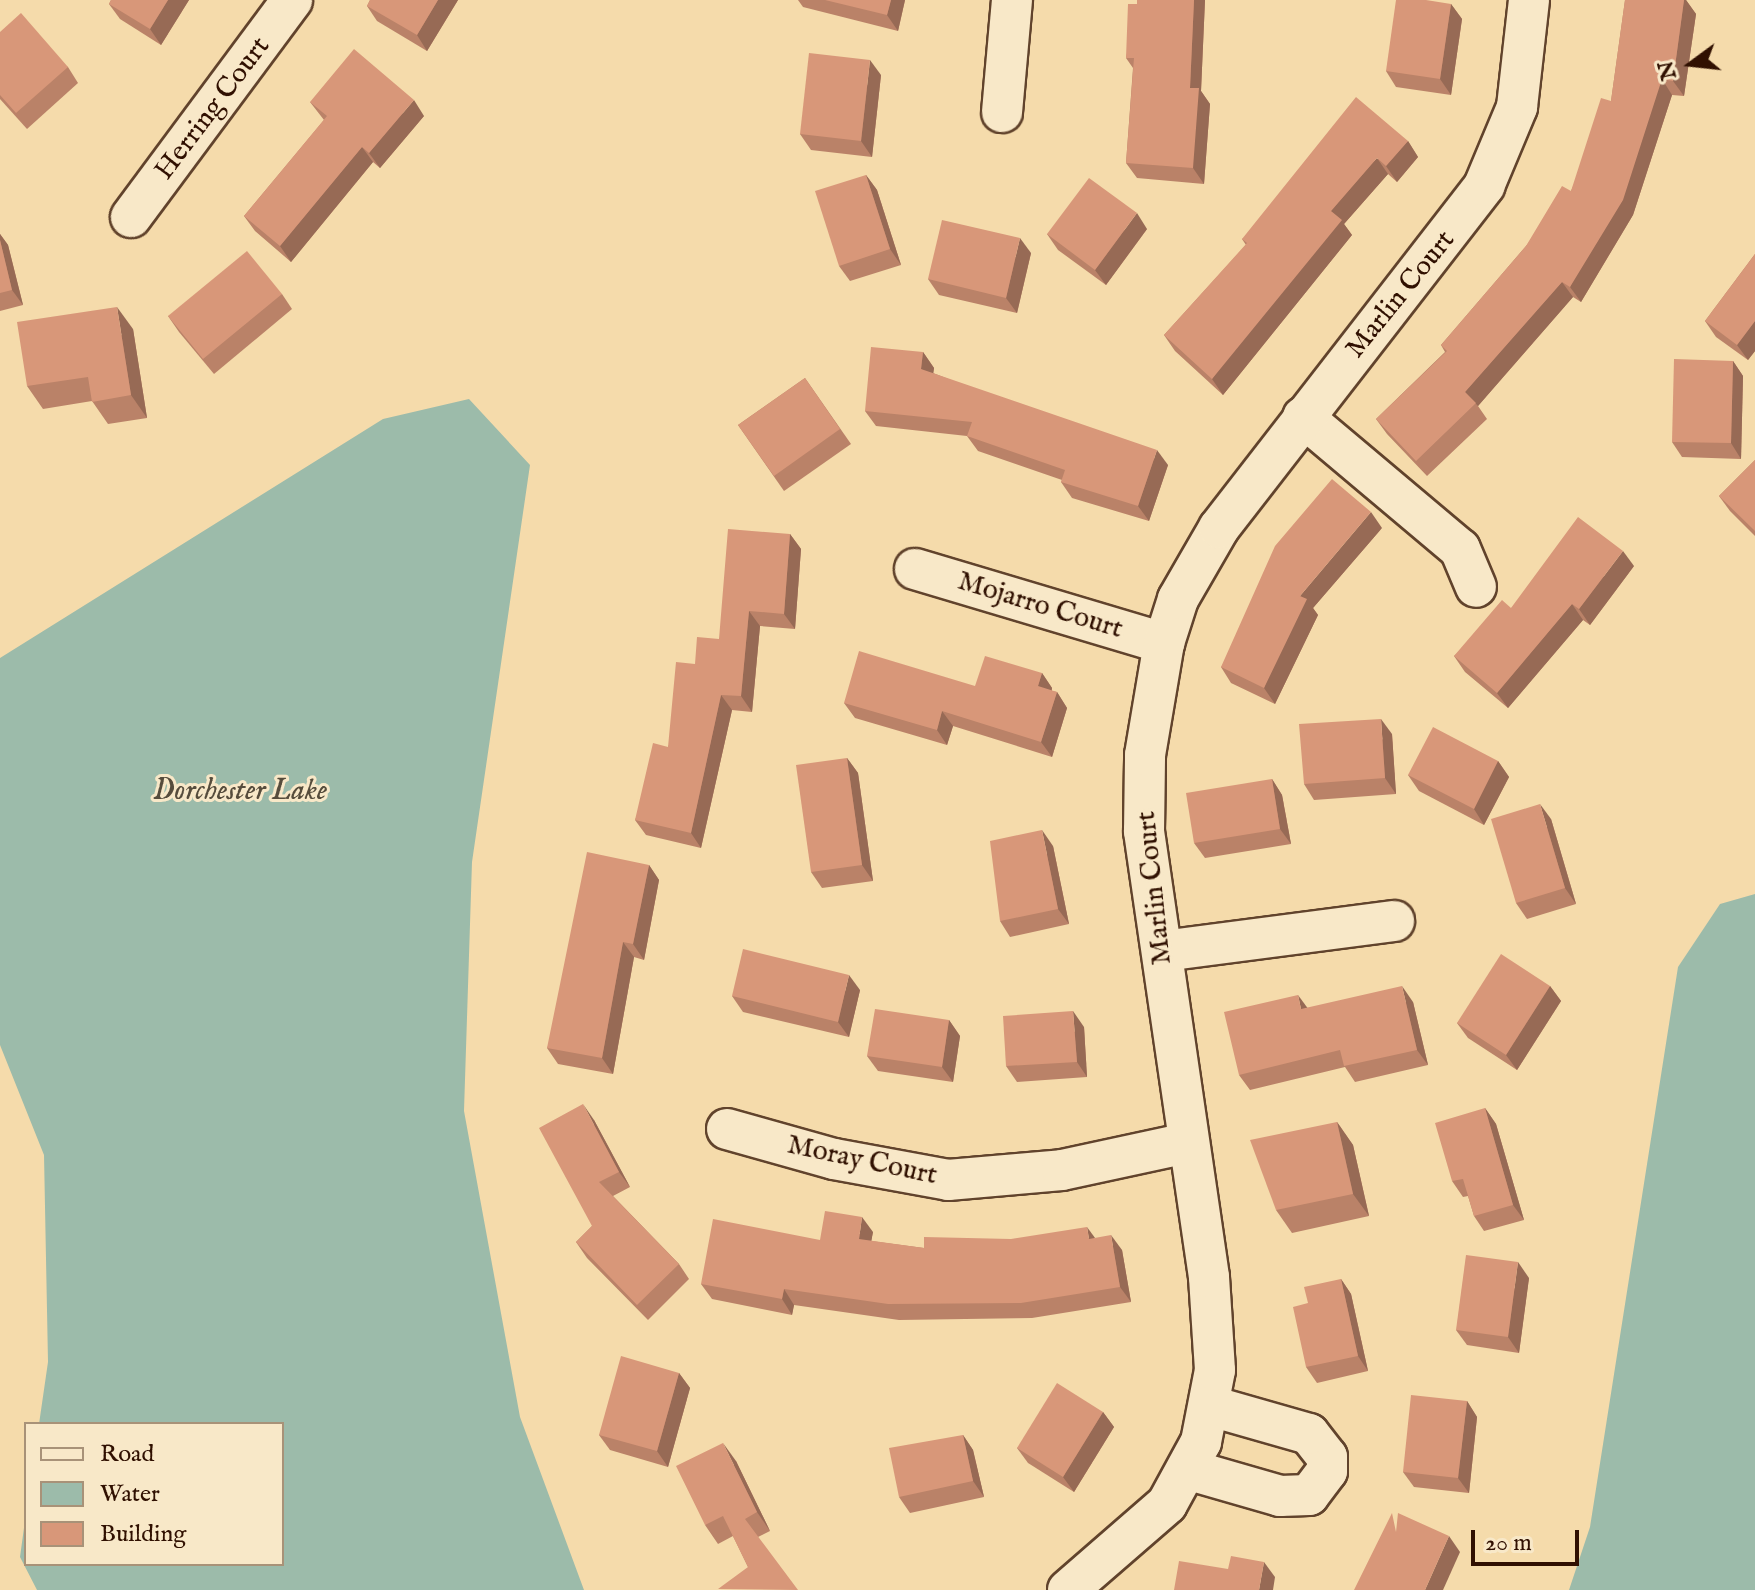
<!DOCTYPE html>
<style>
body{margin:0}
#map{position:relative;width:1755px;height:1590px;overflow:hidden;background:#f5dbab;font-family:"IM FELL English",serif}
div>[style]{position:absolute}
.water>*{inset:0;background:#9cbbaa}
.roads{filter:drop-shadow(2px 0 #61432c) drop-shadow(-2px 0 #61432c) drop-shadow(0 2px #61432c) drop-shadow(0 -2px #61432c)}
.minor>*{height:40px;margin:-20px;padding:0 20px;transform-origin:20px;border-radius:20px;background:#f8e8c8}
.wall>*{inset:0;background:#ba8268}
.shaded-wall>*{inset:0;background:#976a55}
.building>*{inset:0;background:#d89779}
span{translate:-50% -50%;white-space:nowrap;text-align:center;line-height:1.15;-webkit-text-stroke:6px #f8e8c8;paint-order:stroke}
.street-label{font-size:28px;color:#301001}
.water-label{font-size:30px;color:#564c3c;font-style:italic}
.legend{position:absolute;left:24px;top:1422px;width:260px;height:144px;box-sizing:border-box;background:#f8e8c8;border:2px solid #a89278;margin:0;padding:10px 14px;list-style:none;font-size:24px;color:#301001}
.legend li{display:flex;align-items:center;gap:16px;height:40px}
.legend b{width:40px;border:2px solid #a89278}
.north{position:absolute;left:1651px;top:24px;width:80px;height:80px;-webkit-text-stroke:6px #f8e8c8;paint-order:stroke;rotate:255deg;font-size:22px;font-weight:700;line-height:32px;text-align:center;color:#301001}
.north::after{content:'';display:block;margin:auto;width:28px;height:36px;background:#301001;clip-path:polygon(50% 0,100% 100%,50% 72%,0 100%)}
.scale{position:absolute;left:1471px;top:1530px;width:108px;height:36px;box-sizing:border-box;border:4px solid #301001;border-top:0;padding-left:10px;font-size:24px;line-height:28px;white-space:nowrap;color:#301001;-webkit-text-stroke:6px #f8e8c8;paint-order:stroke}
</style>
<div id="map">
<div class="water">
<div style="clip-path:polygon(469px 399px,530px 465px,472px 862px,464px 1111px,520px 1417px,584px 1590px,37px 1590px,20px 1557px,26px 1513px,26px 1564px,282px 1564px,282px 1424px,39px 1424px,48px 1362px,44px 1155px,0 1045px,0 658px,383px 419px)"></div>
<div style="clip-path:polygon(1755px 894px,1755px 1590px,1569px 1590px,1590px 1527px,1678px 967px,1720px 904px)"></div>
</div>
<div class="roads">
<div class="minor">
<div style="left:1002px;top:112px;width:112px;rotate:-84.9deg"></div>
<div style="left:131px;top:217px;width:270px;rotate:-53.4deg"></div>
<div style="left:1303px;top:417px;width:205px;rotate:40.1deg"></div>
<div style="left:1460px;top:549px;width:41px;rotate:67.2deg"></div>
<div style="left:915px;top:569px;width:260px;rotate:16.6deg"></div>
<div style="left:1163px;top:951px;width:233px;rotate:-7.4deg"></div>
<div style="left:727px;top:1129px;width:111px;rotate:15.7deg"></div>
<div style="left:834px;top:1159px;width:116px;rotate:10.4deg"></div>
<div style="left:948px;top:1180px;width:114px;rotate:-5deg"></div>
<div style="left:1062px;top:1170px;width:128px;rotate:-12.2deg"></div>
<div style="left:1190px;top:1470px;width:94px;rotate:16.1deg"></div>
<div style="left:1280px;top:1496px;width:29px;rotate:-2deg"></div>
<div style="left:1309px;top:1495px;width:30px;rotate:-53deg"></div>
<div style="left:1327px;top:1471px;width:14px;rotate:-90deg"></div>
<div style="left:1327px;top:1457px;width:29px;rotate:-128deg"></div>
<div style="left:1309px;top:1434px;width:102px;rotate:-164.1deg"></div>
<div style="left:1068px;top:1590px;width:131px;rotate:-41deg"></div>
<div style="left:1167px;top:1504px;width:71px;rotate:-61.3deg"></div>
<div style="left:1201px;top:1442px;width:73px;rotate:-79deg"></div>
<div style="left:1215px;top:1370px;width:93px;rotate:-93.7deg"></div>
<div style="left:1209px;top:1277px;width:451px;rotate:-98.3deg"></div>
<div style="left:1144px;top:831px;width:76px;rotate:-89.2deg"></div>
<div style="left:1145px;top:755px;width:114px;rotate:-80.4deg"></div>
<div style="left:1164px;top:643px;width:46px;rotate:-72.3deg"></div>
<div style="left:1178px;top:599px;width:82px;rotate:-60deg"></div>
<div style="left:1219px;top:528px;width:433px;rotate:-52.2deg"></div>
<div style="left:1484px;top:186px;width:86px;rotate:-67.3deg"></div>
<div style="left:1517px;top:107px;width:108px;rotate:-83.6deg"></div>
</div>
</div>
<div class="wall">
<div style="clip-path:polygon(111px 0,189px 0,161px 45px,120px 19px,109px 4px)"></div>
<div style="clip-path:polygon(370px 0,458px 0,427px 51px,377px 21px,367px 6px)"></div>
<div style="clip-path:polygon(798px 0,905px 0,898px 31px,803px 7px)"></div>
<div style="clip-path:polygon(1205px 0,1201px 91px,1210px 104px,1204px 184px,1137px 178px,1126px 163px,1133px 68px,1126px 58px,1137px 4px)"></div>
<div style="clip-path:polygon(1625px 0,1686px 0,1696px 14px,1684px 96px,1672px 95px,1633px 215px,1581px 302px,1573px 297px,1478px 406px,1487px 419px,1427px 476px,1387px 434px,1376px 419px,1445px 352px,1441px 345px,1526px 246px,1571px 191px,1611px 101px)"></div>
<div style="clip-path:polygon(1451px 4px,1462px 19px,1451px 95px,1396px 87px,1386px 71px)"></div>
<div style="clip-path:polygon(0 32px,68px 67px,78px 83px,27px 129px,0 99px)"></div>
<div style="clip-path:polygon(881px 75px,872px 157px,811px 150px,800px 134px)"></div>
<div style="clip-path:polygon(310px 102px,424px 116px,380px 168px,373px 162px,291px 262px,255px 231px,244px 216px,324px 120px)"></div>
<div style="clip-path:polygon(1408px 141px,1418px 157px,1397px 182px,1388px 174px,1344px 224px,1352px 235px,1223px 395px,1175px 351px,1164px 335px,1246px 245px,1242px 239px)"></div>
<div style="clip-path:polygon(866px 175px,877px 190px,901px 265px,850px 281px,839px 266px)"></div>
<div style="clip-path:polygon(1147px 229px,1106px 285px,1058px 250px,1047px 234px)"></div>
<div style="clip-path:polygon(0 234px,8px 245px,23px 305px,0 311px)"></div>
<div style="clip-path:polygon(1031px 253px,1017px 313px,939px 295px,928px 279px)"></div>
<div style="clip-path:polygon(1755px 254px,1755px 351px,1748px 360px,1716px 337px,1705px 321px)"></div>
<div style="clip-path:polygon(282px 294px,292px 309px,214px 374px,179px 332px,168px 316px)"></div>
<div style="clip-path:polygon(133px 329px,147px 418px,108px 424px,92px 401px,43px 409px,27px 386px)"></div>
<div style="clip-path:polygon(923px 352px,934px 368px,933px 373px,1168px 465px,1149px 521px,1072px 498px,1061px 482px,1062px 480px,978px 451px,967px 436px,876px 426px,865px 411px)"></div>
<div style="clip-path:polygon(1733px 361px,1743px 376px,1741px 459px,1682px 457px,1672px 442px)"></div>
<div style="clip-path:polygon(805px 378px,851px 444px,784px 491px,738px 425px)"></div>
<div style="clip-path:polygon(1755px 460px,1755px 536px,1730px 511px,1719px 496px)"></div>
<div style="clip-path:polygon(1382px 528px,1313px 608px,1318px 615px,1275px 704px,1231px 683px,1221px 667px)"></div>
<div style="clip-path:polygon(790px 534px,801px 549px,795px 629px,760px 626px,752px 712px,732px 710px,701px 848px,646px 835px,635px 820px,668px 747px,719px 639px)"></div>
<div style="clip-path:polygon(1634px 566px,1590px 625px,1583px 620px,1508px 708px,1465px 672px,1454px 656px,1511px 608px)"></div>
<div style="clip-path:polygon(1042px 673px,1052px 688px,1052px 691px,1057px 692px,1067px 708px,1052px 757px,953px 726px,947px 745px,855px 718px,844px 703px,975px 686px)"></div>
<div style="clip-path:polygon(1392px 734px,1396px 794px,1314px 800px,1304px 784px)"></div>
<div style="clip-path:polygon(847px 758px,858px 773px,873px 881px,822px 888px,811px 872px)"></div>
<div style="clip-path:polygon(1498px 761px,1509px 777px,1484px 825px,1419px 791px,1408px 775px)"></div>
<div style="clip-path:polygon(1272px 779px,1282px 795px,1291px 844px,1205px 858px,1194px 843px)"></div>
<div style="clip-path:polygon(1551px 819px,1576px 904px,1527px 919px,1516px 903px)"></div>
<div style="clip-path:polygon(1053px 846px,1069px 924px,1010px 937px,1000px 921px)"></div>
<div style="clip-path:polygon(649px 865px,659px 880px,644px 960px,634px 957px,613px 1074px,558px 1064px,547px 1048px)"></div>
<div style="clip-path:polygon(1550px 986px,1561px 1001px,1517px 1070px,1468px 1038px,1457px 1023px)"></div>
<div style="clip-path:polygon(860px 990px,849px 1037px,743px 1012px,732px 996px)"></div>
<div style="clip-path:polygon(1413px 1002px,1428px 1065px,1355px 1082px,1345px 1067px,1250px 1090px,1239px 1075px,1307px 1008px)"></div>
<div style="clip-path:polygon(949px 1020px,960px 1036px,953px 1082px,878px 1071px,867px 1056px)"></div>
<div style="clip-path:polygon(1084px 1027px,1087px 1077px,1017px 1082px,1006px 1066px)"></div>
<div style="clip-path:polygon(1485px 1108px,1496px 1124px,1524px 1220px,1484px 1231px,1474px 1216px,1468px 1196px,1463px 1197px,1452px 1181px)"></div>
<div style="clip-path:polygon(594px 1120px,630px 1187px,613px 1196px,679px 1264px,689px 1279px,648px 1320px,587px 1258px,576px 1242px,592px 1226px)"></div>
<div style="clip-path:polygon(1337px 1122px,1353px 1145px,1369px 1216px,1292px 1233px,1276px 1210px)"></div>
<div style="clip-path:polygon(873px 1232px,871px 1241px,924px 1248px,1011px 1239px,1095px 1238px,1122px 1250px,1131px 1302px,1032px 1318px,899px 1320px,794px 1305px,792px 1315px,712px 1299px,701px 1284px,820px 1240px)"></div>
<div style="clip-path:polygon(1529px 1278px,1519px 1353px,1467px 1345px,1456px 1330px)"></div>
<div style="clip-path:polygon(1341px 1279px,1351px 1294px,1368px 1371px,1317px 1383px,1306px 1367px,1308px 1303px)"></div>
<div style="clip-path:polygon(679px 1373px,690px 1388px,668px 1467px,610px 1450px,599px 1435px)"></div>
<div style="clip-path:polygon(1467px 1401px,1477px 1417px,1469px 1493px,1414px 1487px,1403px 1472px)"></div>
<div style="clip-path:polygon(1103px 1412px,1114px 1427px,1074px 1492px,1028px 1463px,1017px 1448px)"></div>
<div style="clip-path:polygon(963px 1435px,973px 1450px,984px 1497px,910px 1513px,899px 1497px)"></div>
<div style="clip-path:polygon(736px 1461px,770px 1531px,758px 1537px,748px 1567px,733px 1536px,718px 1544px,705px 1525px)"></div>
</div>
<div class="shaded-wall">
<div style="clip-path:polygon(168px 0,189px 0,161px 45px,150px 29px)"></div>
<div style="clip-path:polygon(438px 0,458px 0,427px 51px,417px 35px)"></div>
<div style="clip-path:polygon(891px 0,905px 0,898px 31px,887px 15px)"></div>
<div style="clip-path:polygon(1194px 0,1205px 0,1201px 91px,1210px 104px,1204px 184px,1193px 168px,1190px 88px)"></div>
<div style="clip-path:polygon(1684px 0,1686px 0,1696px 14px,1684px 96px,1673px 81px)"></div>
<div style="clip-path:polygon(1451px 4px,1462px 19px,1451px 95px,1440px 79px)"></div>
<div style="clip-path:polygon(870px 60px,881px 75px,872px 157px,861px 141px)"></div>
<div style="clip-path:polygon(1662px 79px,1672px 95px,1633px 215px,1581px 302px,1570px 287px)"></div>
<div style="clip-path:polygon(414px 100px,424px 116px,380px 168px,369px 153px)"></div>
<div style="clip-path:polygon(1408px 141px,1418px 157px,1397px 182px,1386px 166px)"></div>
<div style="clip-path:polygon(362px 147px,373px 162px,291px 262px,280px 246px)"></div>
<div style="clip-path:polygon(1377px 158px,1388px 174px,1344px 224px,1352px 235px,1223px 395px,1212px 379px,1331px 211px)"></div>
<div style="clip-path:polygon(866px 175px,877px 190px,901px 265px,890px 249px)"></div>
<div style="clip-path:polygon(1137px 213px,1147px 229px,1106px 285px,1095px 270px)"></div>
<div style="clip-path:polygon(0 234px,8px 245px,23px 305px,12px 290px,0 240px)"></div>
<div style="clip-path:polygon(1020px 238px,1031px 253px,1017px 313px,1006px 298px)"></div>
<div style="clip-path:polygon(1562px 282px,1573px 297px,1478px 406px,1465px 392px)"></div>
<div style="clip-path:polygon(117px 307px,133px 329px,147px 418px,131px 395px)"></div>
<div style="clip-path:polygon(1755px 321px,1755px 351px,1748px 360px,1737px 345px)"></div>
<div style="clip-path:polygon(923px 352px,934px 368px,932px 384px,921px 369px)"></div>
<div style="clip-path:polygon(1733px 361px,1743px 376px,1741px 459px,1731px 443px)"></div>
<div style="clip-path:polygon(1157px 450px,1168px 465px,1149px 521px,1138px 506px)"></div>
<div style="clip-path:polygon(1371px 512px,1382px 528px,1313px 608px,1318px 615px,1275px 704px,1264px 688px,1300px 596px)"></div>
<div style="clip-path:polygon(790px 534px,801px 549px,795px 629px,784px 614px)"></div>
<div style="clip-path:polygon(1623px 551px,1634px 566px,1590px 625px,1579px 609px)"></div>
<div style="clip-path:polygon(1572px 604px,1583px 620px,1508px 708px,1497px 693px)"></div>
<div style="clip-path:polygon(749px 611px,760px 626px,752px 712px,741px 696px)"></div>
<div style="clip-path:polygon(1042px 673px,1052px 688px,1048px 702px,1038px 686px)"></div>
<div style="clip-path:polygon(1057px 692px,1067px 708px,1052px 757px,1041px 742px)"></div>
<div style="clip-path:polygon(721px 695px,732px 710px,701px 848px,691px 833px)"></div>
<div style="clip-path:polygon(942px 711px,953px 726px,947px 745px,937px 730px)"></div>
<div style="clip-path:polygon(1381px 719px,1392px 734px,1396px 794px,1385px 778px)"></div>
<div style="clip-path:polygon(847px 758px,858px 773px,873px 881px,862px 865px)"></div>
<div style="clip-path:polygon(1498px 761px,1509px 777px,1484px 825px,1474px 809px)"></div>
<div style="clip-path:polygon(1272px 779px,1282px 795px,1291px 844px,1280px 829px)"></div>
<div style="clip-path:polygon(1540px 804px,1551px 819px,1576px 904px,1565px 888px)"></div>
<div style="clip-path:polygon(1042px 830px,1053px 846px,1069px 924px,1058px 909px)"></div>
<div style="clip-path:polygon(649px 865px,659px 880px,644px 960px,633px 944px)"></div>
<div style="clip-path:polygon(623px 942px,634px 957px,613px 1074px,602px 1058px)"></div>
<div style="clip-path:polygon(849px 975px,860px 990px,849px 1037px,838px 1022px)"></div>
<div style="clip-path:polygon(1402px 986px,1413px 1002px,1428px 1065px,1417px 1050px)"></div>
<div style="clip-path:polygon(1550px 986px,1561px 1001px,1517px 1070px,1506px 1055px)"></div>
<div style="clip-path:polygon(1298px 995px,1309px 1010px,1301px 1009px)"></div>
<div style="clip-path:polygon(1073px 1011px,1084px 1027px,1087px 1077px,1077px 1062px)"></div>
<div style="clip-path:polygon(949px 1020px,960px 1036px,953px 1082px,942px 1067px)"></div>
<div style="clip-path:polygon(583px 1104px,594px 1120px,630px 1187px,619px 1172px)"></div>
<div style="clip-path:polygon(1485px 1108px,1496px 1124px,1524px 1220px,1513px 1205px)"></div>
<div style="clip-path:polygon(1337px 1122px,1353px 1145px,1369px 1216px,1353px 1194px)"></div>
<div style="clip-path:polygon(862px 1217px,873px 1232px,869px 1254px,859px 1239px)"></div>
<div style="clip-path:polygon(1087px 1227px,1098px 1242px,1089px 1239px)"></div>
<div style="clip-path:polygon(1111px 1235px,1122px 1250px,1131px 1302px,1120px 1287px)"></div>
<div style="clip-path:polygon(1518px 1262px,1529px 1278px,1519px 1353px,1508px 1337px)"></div>
<div style="clip-path:polygon(1341px 1279px,1351px 1294px,1368px 1371px,1358px 1356px)"></div>
<div style="clip-path:polygon(784px 1289px,794px 1305px,792px 1315px,782px 1299px)"></div>
<div style="clip-path:polygon(679px 1373px,690px 1388px,668px 1467px,657px 1451px)"></div>
<div style="clip-path:polygon(1467px 1401px,1477px 1417px,1469px 1493px,1458px 1478px)"></div>
<div style="clip-path:polygon(1103px 1412px,1114px 1427px,1074px 1492px,1063px 1477px)"></div>
<div style="clip-path:polygon(963px 1435px,973px 1450px,984px 1497px,973px 1481px)"></div>
<div style="clip-path:polygon(723px 1443px,736px 1461px,770px 1531px,757px 1512px)"></div>
<div style="clip-path:polygon(1449px 1536px,1460px 1552px,1443px 1590px,1425px 1590px)"></div>
<div style="clip-path:polygon(1264px 1562px,1275px 1577px,1273px 1590px,1259px 1590px)"></div>
</div>
<div class="building">
<div style="clip-path:polygon(111px 0,168px 0,150px 29px,109px 4px)"></div>
<div style="clip-path:polygon(370px 0,438px 0,417px 35px,367px 6px)"></div>
<div style="clip-path:polygon(825px 0,891px 0,887px 15px)"></div>
<div style="clip-path:polygon(1137px 0,1194px 0,1190px 88px,1199px 88px,1193px 168px,1126px 163px,1134px 58px,1126px 58px,1128px 4px,1137px 4px)"></div>
<div style="clip-path:polygon(1396px 0,1426px 0,1451px 4px,1440px 79px,1386px 71px)"></div>
<div style="clip-path:polygon(1625px 0,1684px 0,1673px 81px,1662px 79px,1623px 200px,1570px 287px,1562px 282px,1465px 392px,1476px 403px,1416px 461px,1376px 419px,1447px 351px,1441px 345px,1526px 246px,1562px 186px,1571px 191px,1601px 98px,1611px 101px)"></div>
<div style="clip-path:polygon(21px 13px,68px 67px,16px 113px,0 95px,0 32px)"></div>
<div style="clip-path:polygon(354px 49px,414px 100px,369px 153px,362px 147px,280px 246px,244px 216px,327px 116px,310px 102px)"></div>
<div style="clip-path:polygon(809px 53px,870px 60px,861px 141px,800px 134px)"></div>
<div style="clip-path:polygon(1356px 97px,1408px 141px,1386px 166px,1377px 158px,1331px 211px,1342px 220px,1212px 379px,1164px 335px,1247px 243px,1242px 239px)"></div>
<div style="clip-path:polygon(866px 175px,890px 249px,839px 266px,815px 191px)"></div>
<div style="clip-path:polygon(1089px 178px,1137px 213px,1095px 270px,1047px 234px)"></div>
<div style="clip-path:polygon(942px 220px,1020px 238px,1006px 298px,928px 279px)"></div>
<div style="clip-path:polygon(0 240px,12px 290px,0 293px)"></div>
<div style="clip-path:polygon(247px 251px,282px 294px,203px 359px,168px 316px)"></div>
<div style="clip-path:polygon(1755px 254px,1755px 321px,1737px 345px,1705px 321px)"></div>
<div style="clip-path:polygon(117px 307px,131px 395px,92px 402px,88px 377px,27px 386px,17px 322px)"></div>
<div style="clip-path:polygon(871px 347px,923px 352px,921px 369px,1157px 450px,1138px 506px,1061px 482px,1065px 470px,967px 436px,972px 422px,865px 411px)"></div>
<div style="clip-path:polygon(1674px 359px,1733px 361px,1731px 443px,1672px 442px)"></div>
<div style="clip-path:polygon(805px 378px,840px 429px,774px 476px,738px 425px)"></div>
<div style="clip-path:polygon(1755px 460px,1755px 531px,1719px 496px)"></div>
<div style="clip-path:polygon(1332px 479px,1371px 512px,1300px 596px,1307px 599px,1264px 688px,1221px 667px,1275px 546px)"></div>
<div style="clip-path:polygon(1578px 517px,1623px 551px,1579px 609px,1572px 604px,1497px 693px,1454px 656px,1502px 600px,1511px 608px)"></div>
<div style="clip-path:polygon(728px 529px,790px 534px,784px 614px,749px 611px,741px 696px,721px 695px,691px 833px,635px 820px,653px 743px,668px 747px,676px 662px,695px 664px,697px 637px,719px 639px)"></div>
<div style="clip-path:polygon(859px 651px,975px 686px,985px 656px,1042px 673px,1038px 686px,1057px 692px,1041px 742px,942px 711px,937px 730px,844px 703px)"></div>
<div style="clip-path:polygon(1381px 719px,1385px 778px,1304px 784px,1299px 724px)"></div>
<div style="clip-path:polygon(1433px 727px,1498px 761px,1474px 809px,1408px 775px)"></div>
<div style="clip-path:polygon(847px 758px,862px 865px,811px 872px,796px 765px)"></div>
<div style="clip-path:polygon(1272px 779px,1280px 829px,1194px 843px,1186px 793px)"></div>
<div style="clip-path:polygon(1540px 804px,1565px 888px,1516px 903px,1491px 819px)"></div>
<div style="clip-path:polygon(1042px 830px,1058px 909px,1000px 921px,990px 841px)"></div>
<div style="clip-path:polygon(587px 852px,649px 865px,633px 944px,623px 942px,602px 1058px,547px 1048px)"></div>
<div style="clip-path:polygon(743px 949px,849px 975px,838px 1022px,732px 996px)"></div>
<div style="clip-path:polygon(1501px 954px,1550px 986px,1506px 1055px,1457px 1023px)"></div>
<div style="clip-path:polygon(1402px 986px,1417px 1050px,1344px 1066px,1340px 1050px,1239px 1075px,1224px 1012px,1298px 995px,1301px 1009px)"></div>
<div style="clip-path:polygon(875px 1009px,949px 1020px,942px 1067px,867px 1056px)"></div>
<div style="clip-path:polygon(1073px 1011px,1077px 1062px,1006px 1066px,1003px 1016px)"></div>
<div style="clip-path:polygon(583px 1104px,619px 1172px,599px 1182px,679px 1264px,637px 1305px,576px 1242px,592px 1226px,539px 1128px)"></div>
<div style="clip-path:polygon(1485px 1108px,1513px 1205px,1474px 1216px,1463px 1179px,1452px 1181px,1435px 1123px)"></div>
<div style="clip-path:polygon(1337px 1122px,1353px 1194px,1276px 1210px,1250px 1140px)"></div>
<div style="clip-path:polygon(825px 1211px,862px 1217px,859px 1239px,924px 1248px,924px 1237px,1011px 1239px,1087px 1227px,1089px 1239px,1111px 1235px,1120px 1287px,1021px 1303px,888px 1304px,784px 1289px,782px 1299px,701px 1284px,713px 1219px,820px 1240px)"></div>
<div style="clip-path:polygon(1466px 1255px,1518px 1262px,1508px 1337px,1456px 1330px)"></div>
<div style="clip-path:polygon(1341px 1279px,1358px 1356px,1306px 1367px,1293px 1307px,1308px 1303px,1304px 1287px)"></div>
<div style="clip-path:polygon(621px 1356px,679px 1373px,657px 1451px,599px 1435px)"></div>
<div style="clip-path:polygon(1057px 1383px,1103px 1412px,1063px 1477px,1017px 1448px)"></div>
<div style="clip-path:polygon(1411px 1395px,1467px 1401px,1458px 1478px,1403px 1472px)"></div>
<div style="clip-path:polygon(963px 1435px,973px 1481px,899px 1497px,889px 1448px)"></div>
<div style="clip-path:polygon(723px 1443px,757px 1512px,745px 1519px,798px 1590px,718px 1589px,748px 1567px,723px 1516px,705px 1525px,676px 1466px)"></div>
<div style="clip-path:polygon(1392px 1513px,1396px 1532px,1398px 1513px,1449px 1536px,1425px 1590px,1354px 1590px)"></div>
<div style="clip-path:polygon(1231px 1556px,1264px 1562px,1259px 1590px,1174px 1590px,1179px 1561px,1228px 1569px)"></div>
</div>
<div class="street-label">
<span style="left:213px;top:109px;rotate:-53deg">Herring Court</span>
<span style="left:1401px;top:295px;rotate:-51deg">Marlin Court</span>
<span style="left:1040px;top:606px;rotate:17deg">Mojarro Court</span>
<span style="left:1155px;top:888px;rotate:-96deg">Marlin Court</span>
<span style="left:862px;top:1161px;rotate:12deg">Moray Court</span>
</div>
<div class="water-label">
<span style="left:240px;top:791px">Dorchester Lake</span>
</div>
<ul class="legend">
<li><b style="height:10px;background:#f8e8c8"></b>Road</li>
<li><b style="height:22px;background:#9cbbaa"></b>Water</li>
<li><b style="height:22px;background:#d89779"></b>Building</li>
</ul>
<div class="north">N</div>
<div class="scale">20 m</div>
</div>
